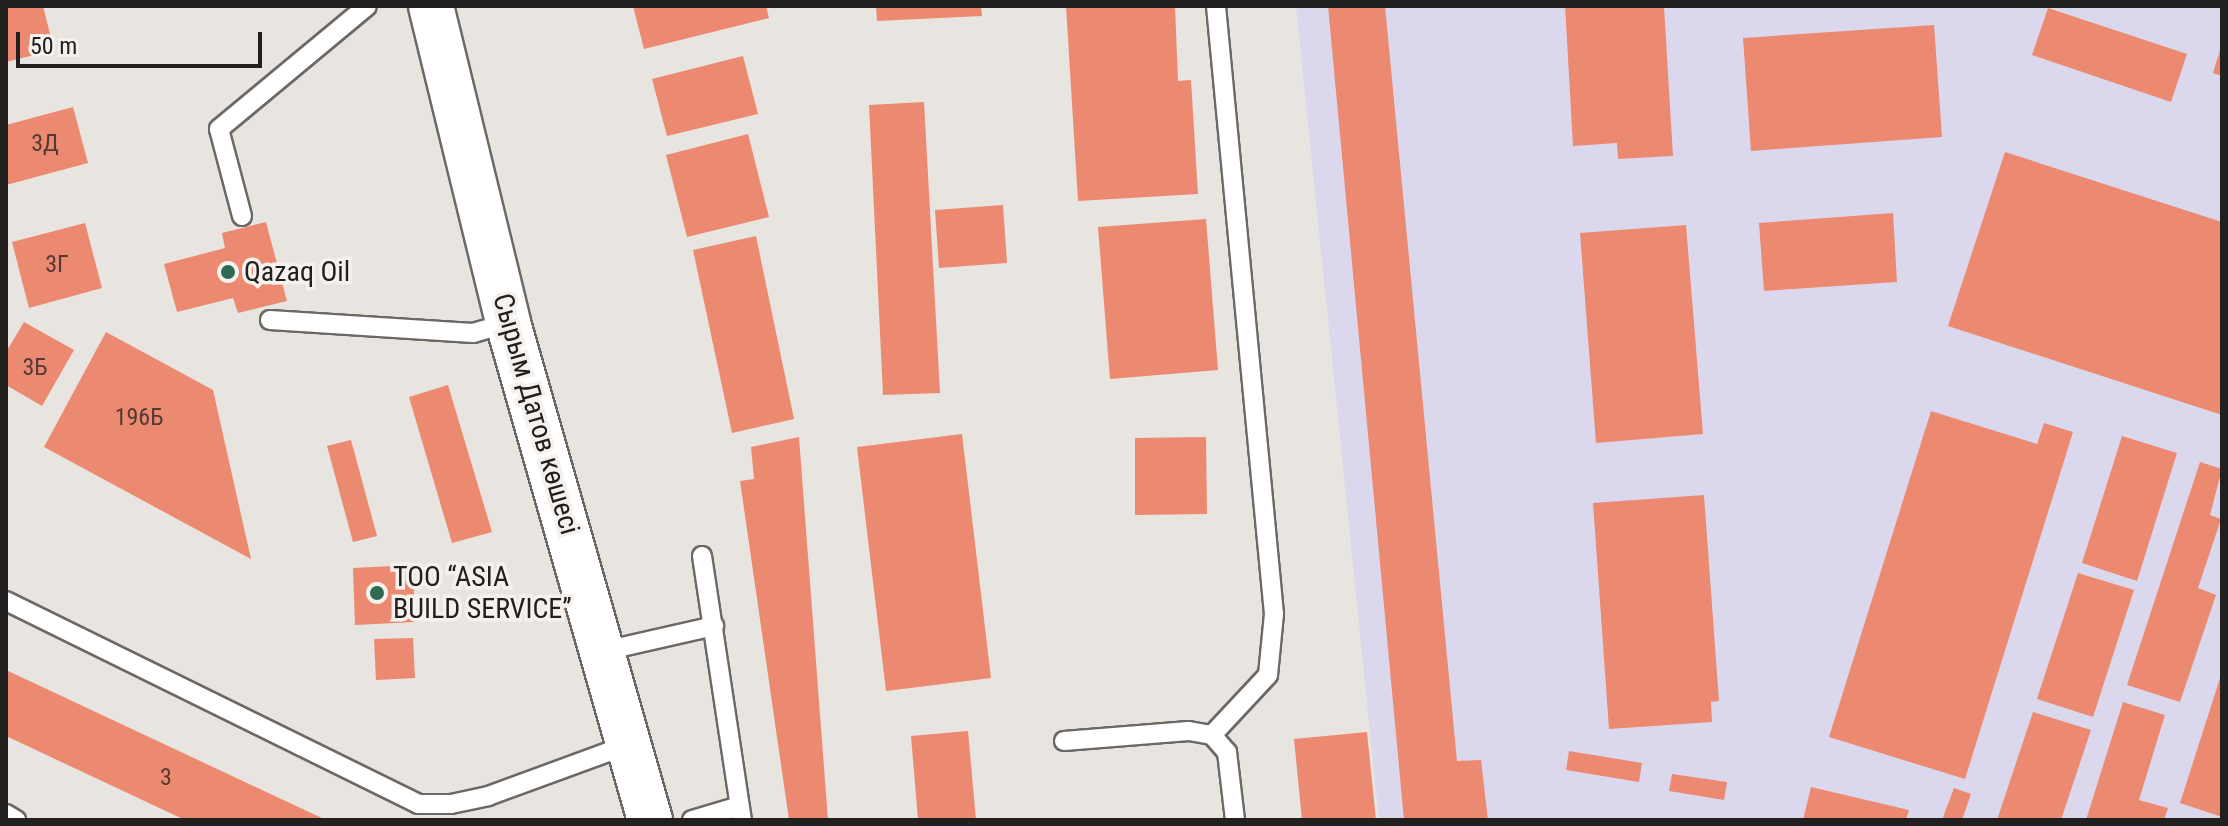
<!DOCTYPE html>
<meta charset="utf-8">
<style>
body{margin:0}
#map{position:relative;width:2228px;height:826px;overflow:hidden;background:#e8e4e0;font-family:"Roboto Condensed",sans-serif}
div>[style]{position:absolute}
.commercial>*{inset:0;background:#dbd8ed}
.building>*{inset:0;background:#eb8a71}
.roads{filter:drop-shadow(2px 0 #6d6865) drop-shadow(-2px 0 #6d6865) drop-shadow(0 2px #6d6865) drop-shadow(0 -2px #6d6865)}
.service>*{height:18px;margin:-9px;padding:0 9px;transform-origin:9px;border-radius:9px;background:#fff}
.secondary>*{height:44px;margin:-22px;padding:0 22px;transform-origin:22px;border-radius:22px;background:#fff}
.dots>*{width:22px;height:22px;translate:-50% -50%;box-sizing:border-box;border:4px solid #f6f1ed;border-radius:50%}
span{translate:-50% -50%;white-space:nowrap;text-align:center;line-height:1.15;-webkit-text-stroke:7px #f6f1ed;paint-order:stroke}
.number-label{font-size:24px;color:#543a34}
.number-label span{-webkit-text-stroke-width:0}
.poi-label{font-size:28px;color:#22201f}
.left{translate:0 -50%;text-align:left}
.street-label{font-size:28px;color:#22201f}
.frame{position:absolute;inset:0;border:8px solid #22201f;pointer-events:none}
.scale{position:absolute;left:16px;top:32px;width:246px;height:36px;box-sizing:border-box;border:4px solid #22201f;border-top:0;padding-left:10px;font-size:24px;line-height:28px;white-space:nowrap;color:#22201f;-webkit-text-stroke:6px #f6f1ed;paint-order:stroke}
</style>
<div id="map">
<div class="commercial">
<div style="clip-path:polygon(1296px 6px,2222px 6px,2222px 820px,1379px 820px)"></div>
</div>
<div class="building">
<div style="clip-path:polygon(6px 6px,43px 6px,54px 50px,6px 62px)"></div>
<div style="clip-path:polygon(633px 6px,766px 6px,769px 18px,644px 49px)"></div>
<div style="clip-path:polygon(876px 6px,981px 6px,982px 16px,877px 21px)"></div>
<div style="clip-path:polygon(1066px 6px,1175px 6px,1178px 81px,1191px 80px,1198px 194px,1078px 201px)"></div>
<div style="clip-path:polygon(1328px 6px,1385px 6px,1457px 761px,1481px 760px,1488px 820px,1404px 820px)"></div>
<div style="clip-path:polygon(1565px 6px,1664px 6px,1673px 156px,1618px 159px,1617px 143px,1573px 146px)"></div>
<div style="clip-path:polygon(2048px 8px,2187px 54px,2171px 102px,2032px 55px)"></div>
<div style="clip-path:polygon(1934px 25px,1942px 137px,1751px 151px,1743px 38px)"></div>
<div style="clip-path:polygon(2221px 47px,2222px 47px,2222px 76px,2213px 73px)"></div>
<div style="clip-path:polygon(743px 56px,758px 114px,667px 136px,652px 79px)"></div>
<div style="clip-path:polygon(924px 102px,940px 393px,883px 395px,869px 105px)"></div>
<div style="clip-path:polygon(73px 107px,88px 163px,6px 185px,6px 125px)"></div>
<div style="clip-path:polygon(748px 134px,769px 217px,687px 237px,666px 155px)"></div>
<div style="clip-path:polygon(2005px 152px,2222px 222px,2222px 415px,1948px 326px)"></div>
<div style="clip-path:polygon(1003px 205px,1007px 263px,939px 268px,935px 210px)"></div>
<div style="clip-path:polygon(1893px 213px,1897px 282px,1764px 291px,1759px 223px)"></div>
<div style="clip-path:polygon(1206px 219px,1218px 370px,1110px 379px,1098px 227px)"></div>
<div style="clip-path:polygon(266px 222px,287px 301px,238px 313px,233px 298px,177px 312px,164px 264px,225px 248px,222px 233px)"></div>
<div style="clip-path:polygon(85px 223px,102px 288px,29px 308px,12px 242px)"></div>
<div style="clip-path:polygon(1686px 225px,1703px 434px,1596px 443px,1580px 233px)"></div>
<div style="clip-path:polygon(756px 236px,794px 419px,732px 433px,693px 250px)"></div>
<div style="clip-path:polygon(24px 322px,74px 350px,42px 406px,6px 385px,6px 352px)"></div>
<div style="clip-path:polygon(106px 332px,213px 390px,251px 559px,44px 447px)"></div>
<div style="clip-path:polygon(448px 385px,492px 532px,452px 543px,409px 397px)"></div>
<div style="clip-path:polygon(1931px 411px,2037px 444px,2044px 423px,2073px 432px,1965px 779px,1829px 737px)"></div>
<div style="clip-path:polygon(962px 434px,991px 678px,886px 691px,857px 447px)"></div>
<div style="clip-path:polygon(2122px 436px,2177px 453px,2137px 581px,2082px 563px)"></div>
<div style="clip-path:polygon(799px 437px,828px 820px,789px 820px,740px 481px,754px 479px,751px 447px)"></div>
<div style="clip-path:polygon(1206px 437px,1207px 514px,1135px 515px,1135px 438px)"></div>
<div style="clip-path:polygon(351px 440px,377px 536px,353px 542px,327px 446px)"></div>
<div style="clip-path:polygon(2200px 462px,2222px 469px,2210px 515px,2221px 519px,2198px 588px,2216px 595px,2180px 702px,2127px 685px)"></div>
<div style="clip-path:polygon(1704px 495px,1719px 701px,1711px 702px,1712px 722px,1609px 729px,1593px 503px)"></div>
<div style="clip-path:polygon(413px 565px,415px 622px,355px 625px,353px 568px)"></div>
<div style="clip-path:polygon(2078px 573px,2134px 590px,2093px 717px,2037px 699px)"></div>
<div style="clip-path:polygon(413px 638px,415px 678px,376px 680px,374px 639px)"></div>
<div style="clip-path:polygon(6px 670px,326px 820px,185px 820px,6px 736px)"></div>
<div style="clip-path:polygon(2221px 675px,2222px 676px,2222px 817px,2180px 803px)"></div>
<div style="clip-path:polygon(2123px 702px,2165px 715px,2139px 800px,2168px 808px,2164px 820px,2086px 820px)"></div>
<div style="clip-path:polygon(2033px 712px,2091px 730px,2061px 820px,1997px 820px)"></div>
<div style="clip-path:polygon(968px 731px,976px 820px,918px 820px,911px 736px)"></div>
<div style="clip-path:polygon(1367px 732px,1376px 820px,1302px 820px,1294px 739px)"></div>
<div style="clip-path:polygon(1569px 751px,1642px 763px,1639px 782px,1566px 770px)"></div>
<div style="clip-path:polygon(1672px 774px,1727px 782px,1724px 800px,1669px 791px)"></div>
<div style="clip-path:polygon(1811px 787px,1909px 810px,1906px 820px,1803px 820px)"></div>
<div style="clip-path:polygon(1954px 788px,1971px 794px,1962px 820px,1942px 820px)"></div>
</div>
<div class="roads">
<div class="service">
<div style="left:242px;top:216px;width:90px;rotate:-104.8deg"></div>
<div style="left:219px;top:129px;width:192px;rotate:-39.7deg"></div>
<div style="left:270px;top:320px;width:203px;rotate:3.7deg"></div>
<div style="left:473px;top:333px;width:36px;rotate:-16deg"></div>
<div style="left:702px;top:556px;width:267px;rotate:81.4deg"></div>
<div style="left:6px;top:601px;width:459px;rotate:26.2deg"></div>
<div style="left:418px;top:804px;width:33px"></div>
<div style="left:451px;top:804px;width:38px;rotate:-12deg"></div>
<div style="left:488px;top:796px;width:151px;rotate:-20.1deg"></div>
<div style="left:604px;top:651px;width:113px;rotate:-12.8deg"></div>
<div style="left:1212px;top:735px;width:82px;rotate:-47deg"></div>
<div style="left:1268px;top:675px;width:61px;rotate:-84.4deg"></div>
<div style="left:1274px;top:614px;width:611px;rotate:-95.45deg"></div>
<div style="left:1064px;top:741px;width:125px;rotate:-4.6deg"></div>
<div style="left:1189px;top:731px;width:23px;rotate:10deg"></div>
<div style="left:1212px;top:735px;width:23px;rotate:49deg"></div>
<div style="left:1227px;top:752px;width:68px;rotate:83.3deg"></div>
<div style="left:6px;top:814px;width:12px;rotate:31deg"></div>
<div style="left:692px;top:820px;width:49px;rotate:-16.6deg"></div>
</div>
<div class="secondary">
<div style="left:431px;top:6px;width:326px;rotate:76.3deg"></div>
<div style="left:508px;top:323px;width:517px;rotate:74.05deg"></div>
</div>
</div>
<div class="dots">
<div style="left:228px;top:272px;background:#2e6952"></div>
<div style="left:377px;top:593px;background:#2e6952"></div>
</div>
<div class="number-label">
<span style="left:45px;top:144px">3Д</span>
<span style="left:57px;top:265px">3Г</span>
<span style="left:35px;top:368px">3Б</span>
<span style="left:139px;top:418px">196Б</span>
<span style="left:166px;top:778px">3</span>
</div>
<div class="poi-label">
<span class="left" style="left:244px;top:272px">Qazaq Oil</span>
<span class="left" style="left:393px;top:593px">TOO “ASIA<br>BUILD SERVICE”</span>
</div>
<div class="street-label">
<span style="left:536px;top:414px;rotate:74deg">Сырым Датов көшесі</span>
</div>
<div class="frame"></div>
<div class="scale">50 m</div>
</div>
